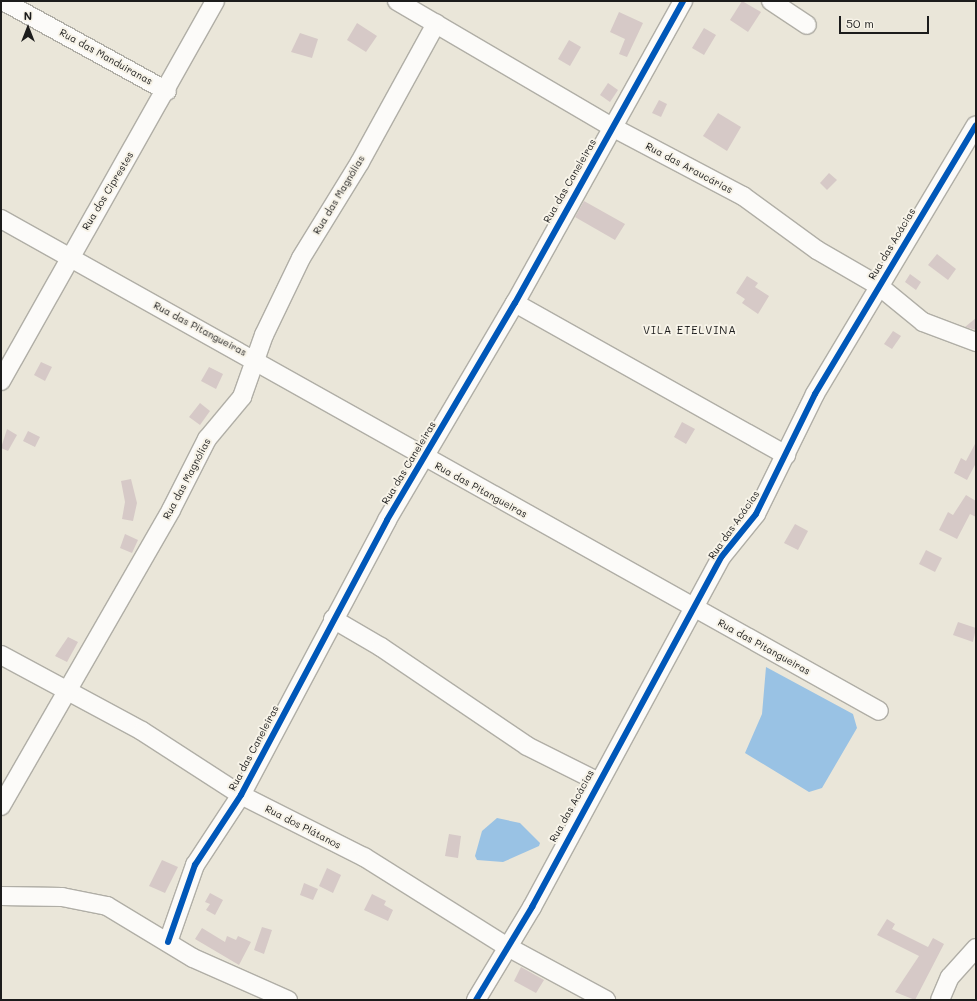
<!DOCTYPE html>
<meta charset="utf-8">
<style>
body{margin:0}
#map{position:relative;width:977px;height:1001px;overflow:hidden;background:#eae6d9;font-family:Mali,sans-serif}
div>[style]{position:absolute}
.water>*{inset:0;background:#99c2e4}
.building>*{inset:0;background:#d6c9c7}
.roads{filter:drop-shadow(1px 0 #b0aea6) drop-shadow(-1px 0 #b0aea6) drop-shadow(0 1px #b0aea6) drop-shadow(0 -1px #b0aea6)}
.minor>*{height:18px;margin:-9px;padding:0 9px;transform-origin:9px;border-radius:9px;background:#fcfbf9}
.cycleway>*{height:6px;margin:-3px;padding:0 3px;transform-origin:3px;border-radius:3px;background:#0057b8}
span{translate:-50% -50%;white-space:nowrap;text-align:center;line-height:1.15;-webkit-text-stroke:4px #f7f3e8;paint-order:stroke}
.street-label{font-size:10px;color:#1c1c1c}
.neighbourhood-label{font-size:11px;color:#1c1c1c;letter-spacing:1px}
.frame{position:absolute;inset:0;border:2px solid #1c1c1c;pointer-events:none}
.north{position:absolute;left:8px;top:8px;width:40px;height:40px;-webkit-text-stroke:3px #f7f3e8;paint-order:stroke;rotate:0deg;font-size:11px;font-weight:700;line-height:16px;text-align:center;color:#1c1c1c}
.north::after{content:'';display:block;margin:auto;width:14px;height:18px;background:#1c1c1c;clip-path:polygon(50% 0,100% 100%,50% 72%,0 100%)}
.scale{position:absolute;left:839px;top:16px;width:90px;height:18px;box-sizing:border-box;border:2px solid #1c1c1c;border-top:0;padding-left:5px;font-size:12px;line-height:14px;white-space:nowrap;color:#1c1c1c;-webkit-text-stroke:3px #f7f3e8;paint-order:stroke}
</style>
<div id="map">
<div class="water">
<div style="clip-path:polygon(766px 667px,853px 714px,857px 728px,822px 788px,809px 792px,745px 753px,762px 714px)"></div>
<div style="clip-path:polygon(497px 818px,520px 823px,540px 843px,539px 846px,503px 862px,477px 860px,475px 856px,482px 831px)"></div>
</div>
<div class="building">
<div style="clip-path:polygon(742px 1px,761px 12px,748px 32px,730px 20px)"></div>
<div style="clip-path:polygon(619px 12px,643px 23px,627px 57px,619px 54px,625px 39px,610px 32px)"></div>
<div style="clip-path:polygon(357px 23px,377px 36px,366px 52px,347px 40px)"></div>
<div style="clip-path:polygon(704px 28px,716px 35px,704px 55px,692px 48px)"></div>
<div style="clip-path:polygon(300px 33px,318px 39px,312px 58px,291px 52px)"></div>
<div style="clip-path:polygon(569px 40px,581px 47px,570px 66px,558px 59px)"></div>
<div style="clip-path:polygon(608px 83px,618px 90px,610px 102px,600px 95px)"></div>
<div style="clip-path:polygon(659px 100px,667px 104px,661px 117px,652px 113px)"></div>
<div style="clip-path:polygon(718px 113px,741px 127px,727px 151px,703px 136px)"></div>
<div style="clip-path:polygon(829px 173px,837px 180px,827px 190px,820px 183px)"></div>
<div style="clip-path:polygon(584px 201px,625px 224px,615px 240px,575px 217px)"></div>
<div style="clip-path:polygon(937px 254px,956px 269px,948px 280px,928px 265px)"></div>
<div style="clip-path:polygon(910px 274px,921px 282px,916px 290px,905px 282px)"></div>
<div style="clip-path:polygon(747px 276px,758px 283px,755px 287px,769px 296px,758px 314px,742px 303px,745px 299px,736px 293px)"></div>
<div style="clip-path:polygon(976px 318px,976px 330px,965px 327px)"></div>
<div style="clip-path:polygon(893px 331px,901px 336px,892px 349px,884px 344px)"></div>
<div style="clip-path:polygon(41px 362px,52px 367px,45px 381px,34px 375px)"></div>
<div style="clip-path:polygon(209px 367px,223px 374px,216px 389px,201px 381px)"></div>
<div style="clip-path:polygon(200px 403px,210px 411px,200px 425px,189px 417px)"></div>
<div style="clip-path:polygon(682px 422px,695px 429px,686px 444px,674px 437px)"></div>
<div style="clip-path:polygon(7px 429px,17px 435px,8px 451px,1px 448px)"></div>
<div style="clip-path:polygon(28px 431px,40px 437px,35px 447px,23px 441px)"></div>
<div style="clip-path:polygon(976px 442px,976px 463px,967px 480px,954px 473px,961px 458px,966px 461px)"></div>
<div style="clip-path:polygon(131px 479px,137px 503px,133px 521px,122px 519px,125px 502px,121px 481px)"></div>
<div style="clip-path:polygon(966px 495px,976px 501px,976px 517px,970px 514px,957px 539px,939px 530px,948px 512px,953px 515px)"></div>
<div style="clip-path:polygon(795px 524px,808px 531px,798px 550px,784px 543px)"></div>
<div style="clip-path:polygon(125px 534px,138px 540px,132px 553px,120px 548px)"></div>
<div style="clip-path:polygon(926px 550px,942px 558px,935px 572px,919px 564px)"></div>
<div style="clip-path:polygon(958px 622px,976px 628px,973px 642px,953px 635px)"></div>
<div style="clip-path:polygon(68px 637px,78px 642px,67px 662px,55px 656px)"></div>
<div style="clip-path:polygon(449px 834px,461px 836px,458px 858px,445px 856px)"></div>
<div style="clip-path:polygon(162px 860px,178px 867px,165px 893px,149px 886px)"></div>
<div style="clip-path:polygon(327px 868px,341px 875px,333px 893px,319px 886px)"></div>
<div style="clip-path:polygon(304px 883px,318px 889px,313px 900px,300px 895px)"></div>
<div style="clip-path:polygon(210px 893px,223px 900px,215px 915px,206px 910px,210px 904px,205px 902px)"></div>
<div style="clip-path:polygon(372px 894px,386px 901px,384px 905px,393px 910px,388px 921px,364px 910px)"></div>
<div style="clip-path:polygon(887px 919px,895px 924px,892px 929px,928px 947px,933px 938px,944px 944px,915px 1000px,895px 992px,919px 956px,877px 935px)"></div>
<div style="clip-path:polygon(262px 927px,272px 930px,264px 954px,254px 950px)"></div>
<div style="clip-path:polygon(202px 928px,225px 942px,227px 936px,236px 940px,238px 936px,251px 942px,239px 965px,195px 939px)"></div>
<div style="clip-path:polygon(521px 967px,544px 980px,536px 993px,514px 981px)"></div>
</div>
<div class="roads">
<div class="minor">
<div style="left:3px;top:1px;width:187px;rotate:28.8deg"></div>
<div style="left:397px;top:1px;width:249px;rotate:30.4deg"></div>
<div style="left:612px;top:127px;width:148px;rotate:27.8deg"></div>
<div style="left:743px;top:196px;width:92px;rotate:36.1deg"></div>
<div style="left:817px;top:250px;width:72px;rotate:30.1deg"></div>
<div style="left:879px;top:286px;width:57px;rotate:39.3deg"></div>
<div style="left:923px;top:322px;width:57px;rotate:20.7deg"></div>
<div style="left:771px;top:1px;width:43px;rotate:33.7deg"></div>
<div style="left:1px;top:219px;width:1006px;rotate:29.26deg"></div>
<div style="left:515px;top:303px;width:311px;rotate:29.3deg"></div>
<div style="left:1px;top:381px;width:436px;rotate:-60.6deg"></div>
<div style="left:333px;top:619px;width:56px;rotate:30.3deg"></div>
<div style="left:381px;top:647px;width:176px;rotate:34.1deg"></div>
<div style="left:527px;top:746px;width:78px;rotate:26.6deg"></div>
<div style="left:1px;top:655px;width:160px;rotate:28.3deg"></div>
<div style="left:142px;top:731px;width:118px;rotate:32.9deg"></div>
<div style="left:241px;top:795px;width:138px;rotate:26.8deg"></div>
<div style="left:364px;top:857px;width:168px;rotate:32.1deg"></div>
<div style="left:506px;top:946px;width:114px;rotate:28.4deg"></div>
<div style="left:1px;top:806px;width:341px;rotate:-60.1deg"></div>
<div style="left:171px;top:510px;width:80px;rotate:-63.1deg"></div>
<div style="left:207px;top:439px;width:55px;rotate:-50.2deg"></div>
<div style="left:242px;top:397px;width:66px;rotate:-70.5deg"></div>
<div style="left:264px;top:335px;width:85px;rotate:-64.3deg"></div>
<div style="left:301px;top:258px;width:113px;rotate:-58.4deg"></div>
<div style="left:360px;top:162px;width:158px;rotate:-61.2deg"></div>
<div style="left:1px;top:896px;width:61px;rotate:0.9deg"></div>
<div style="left:62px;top:897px;width:46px;rotate:11.3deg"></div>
<div style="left:107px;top:906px;width:100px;rotate:31.2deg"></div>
<div style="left:193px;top:958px;width:104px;rotate:23.9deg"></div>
<div style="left:168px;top:942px;width:82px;rotate:-70.7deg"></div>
<div style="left:195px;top:865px;width:84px;rotate:-56.7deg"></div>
<div style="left:241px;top:795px;width:311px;rotate:-62deg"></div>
<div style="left:387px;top:520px;width:252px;rotate:-59.5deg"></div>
<div style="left:515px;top:303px;width:346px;rotate:-60.9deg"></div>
<div style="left:476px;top:1000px;width:109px;rotate:-58.9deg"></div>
<div style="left:532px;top:907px;width:399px;rotate:-61.6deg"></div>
<div style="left:722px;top:556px;width:54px;rotate:-51deg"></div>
<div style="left:756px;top:514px;width:134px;rotate:-63.8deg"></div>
<div style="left:815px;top:394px;width:313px;rotate:-59.1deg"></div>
<div style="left:940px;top:1000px;width:25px;rotate:-67deg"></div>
<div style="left:950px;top:977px;width:39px;rotate:-48deg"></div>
</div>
</div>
<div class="cycleway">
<div style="left:168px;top:942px;width:82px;rotate:-70.7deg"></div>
<div style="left:195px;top:865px;width:84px;rotate:-56.7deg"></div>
<div style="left:241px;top:795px;width:311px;rotate:-62deg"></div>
<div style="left:387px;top:520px;width:252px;rotate:-59.5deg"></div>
<div style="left:515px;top:303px;width:346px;rotate:-60.9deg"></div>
<div style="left:476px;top:1000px;width:109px;rotate:-58.9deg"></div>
<div style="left:532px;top:907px;width:399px;rotate:-61.6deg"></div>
<div style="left:722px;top:556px;width:54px;rotate:-51deg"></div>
<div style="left:756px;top:514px;width:134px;rotate:-63.8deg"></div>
<div style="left:815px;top:394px;width:313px;rotate:-59.1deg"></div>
</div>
<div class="street-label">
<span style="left:106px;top:57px;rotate:29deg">Rua das Manduiranas</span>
<span style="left:689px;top:168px;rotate:28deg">Rua das Araucárias</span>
<span style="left:570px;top:181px;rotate:-60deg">Rua das Caneleiras</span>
<span style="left:108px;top:191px;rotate:-59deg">Rua dos Ciprestes</span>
<span style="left:339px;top:195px;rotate:-59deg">Rua das Magnólias</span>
<span style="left:892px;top:244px;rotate:-59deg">Rua das Acácias</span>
<span style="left:200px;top:329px;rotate:28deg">Rua das Pitangueiras</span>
<span style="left:409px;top:463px;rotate:-59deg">Rua das Caneleiras</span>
<span style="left:187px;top:479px;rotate:-62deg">Rua das Magnólias</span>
<span style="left:481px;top:490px;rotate:29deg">Rua das Pitangueiras</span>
<span style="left:734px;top:525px;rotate:-55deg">Rua das Acácias</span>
<span style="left:764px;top:647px;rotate:29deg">Rua das Pitangueiras</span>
<span style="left:254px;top:748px;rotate:-62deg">Rua das Caneleiras</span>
<span style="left:572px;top:806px;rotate:-61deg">Rua das Acácias</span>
<span style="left:303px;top:827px;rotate:27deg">Rua dos Plátanos</span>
</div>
<div class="neighbourhood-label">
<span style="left:690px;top:330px">VILA ETELVINA</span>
</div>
<div class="frame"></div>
<div class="north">N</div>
<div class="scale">50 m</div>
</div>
